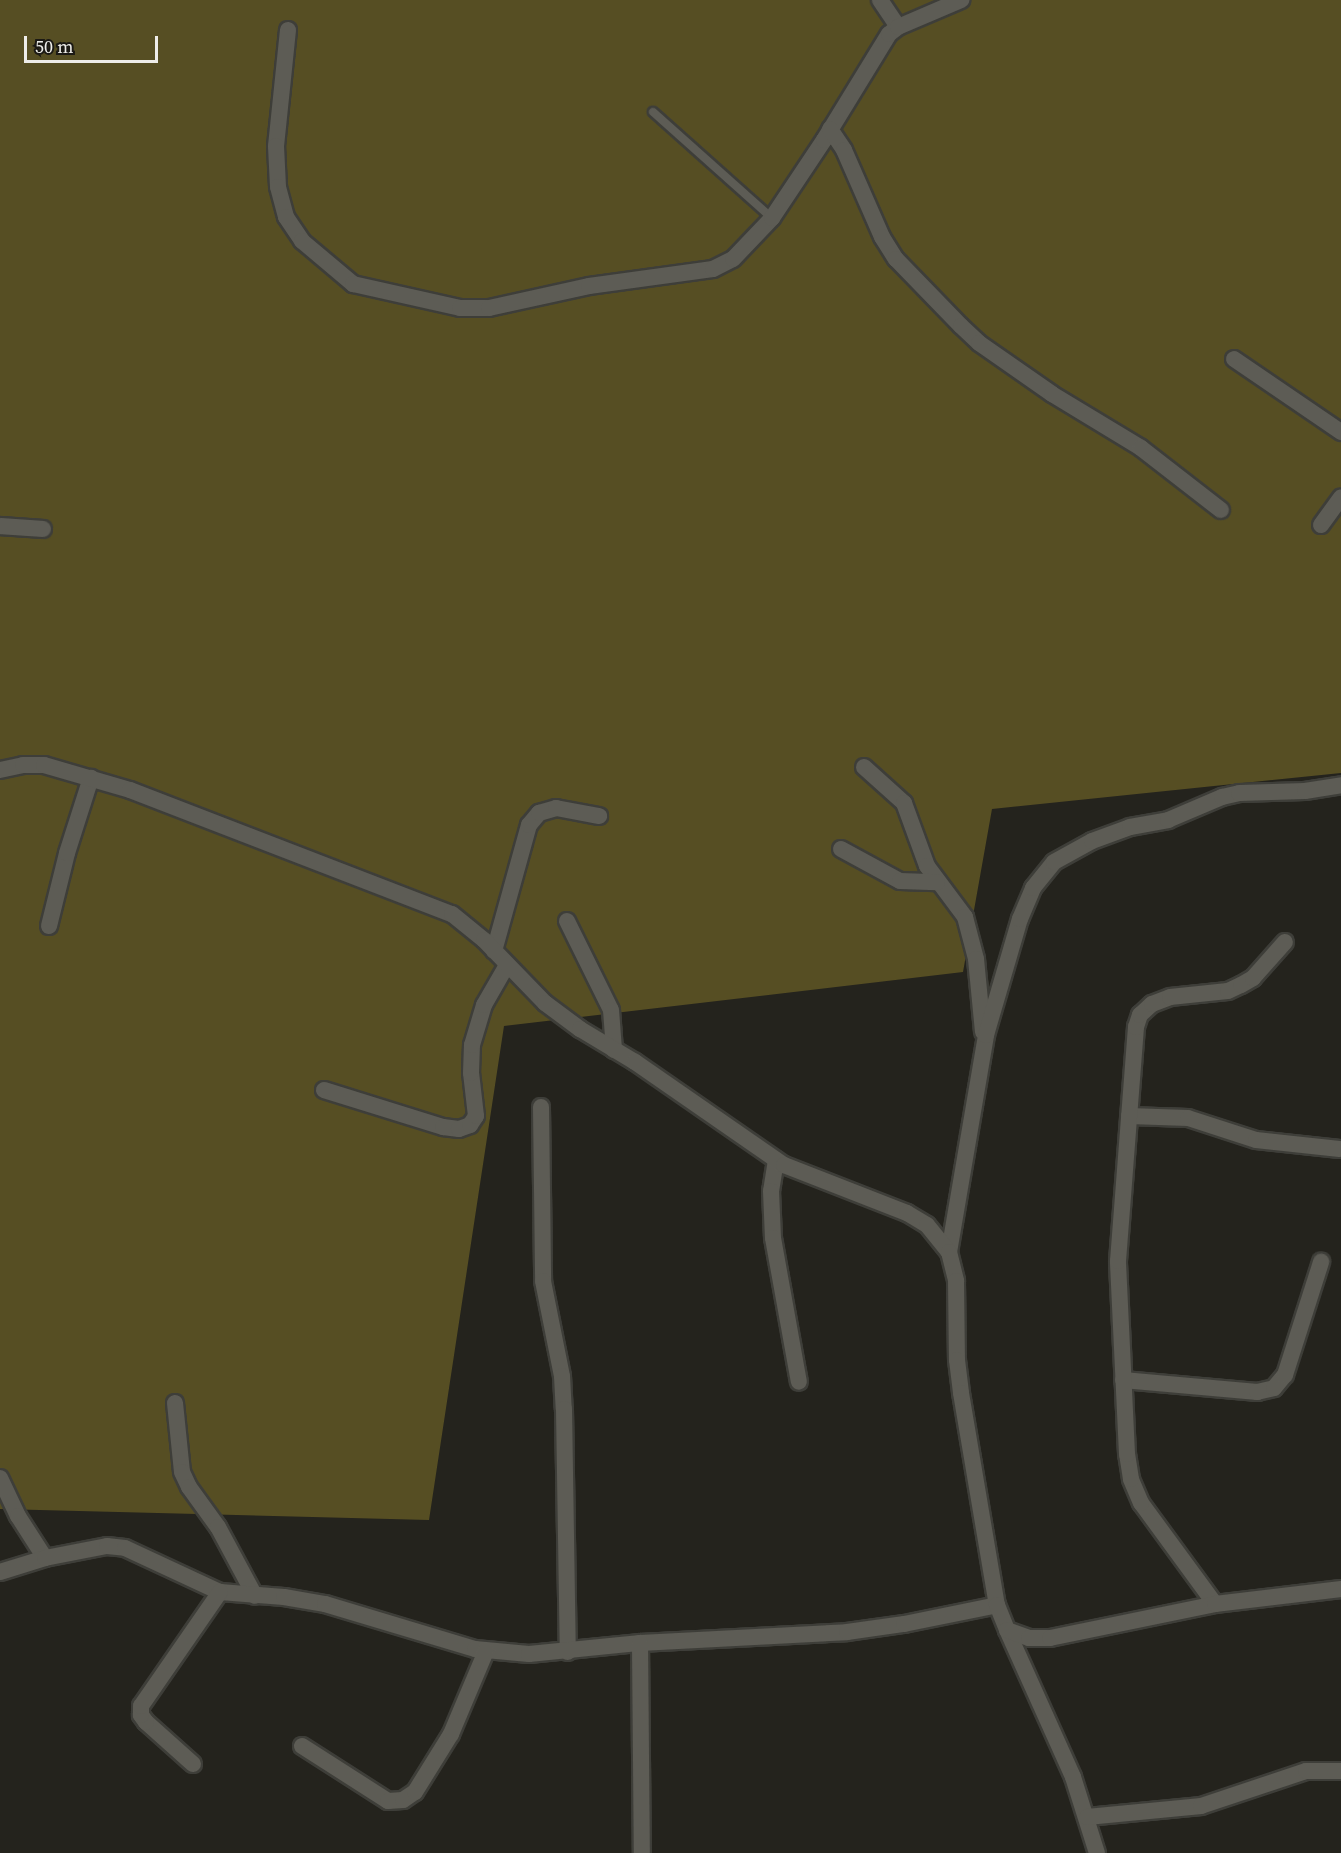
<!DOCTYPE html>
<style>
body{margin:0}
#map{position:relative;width:1341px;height:1853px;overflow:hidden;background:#24231d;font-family:"Source Serif 4",serif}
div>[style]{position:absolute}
.forest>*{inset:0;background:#564e23}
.roads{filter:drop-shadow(2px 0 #3e3e39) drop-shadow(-2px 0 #3e3e39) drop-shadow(0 2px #3e3e39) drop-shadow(0 -2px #3e3e39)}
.service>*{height:8px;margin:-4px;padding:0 4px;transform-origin:4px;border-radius:4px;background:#5d5c55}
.minor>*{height:16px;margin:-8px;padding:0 8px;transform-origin:8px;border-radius:8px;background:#5d5c55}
.tertiary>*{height:16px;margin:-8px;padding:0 8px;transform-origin:8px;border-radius:8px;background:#5d5c55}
span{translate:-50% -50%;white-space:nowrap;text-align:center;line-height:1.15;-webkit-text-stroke:5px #1b1914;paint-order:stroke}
.scale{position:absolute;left:24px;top:36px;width:134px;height:27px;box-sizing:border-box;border:3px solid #eeede9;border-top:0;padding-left:8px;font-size:18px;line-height:21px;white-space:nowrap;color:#eeede9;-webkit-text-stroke:4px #1b1914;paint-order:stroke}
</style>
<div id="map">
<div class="forest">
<div style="clip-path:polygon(0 0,1341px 0,1341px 773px,992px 809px,963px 972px,504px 1026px,429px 1520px,0 1509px)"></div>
</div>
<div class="roads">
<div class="service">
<div style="left:653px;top:112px;width:159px;rotate:41.7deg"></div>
</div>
<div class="minor">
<div style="left:880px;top:0;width:32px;rotate:56deg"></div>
<div style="left:288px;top:30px;width:117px;rotate:95.9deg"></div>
<div style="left:276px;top:146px;width:41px;rotate:87.2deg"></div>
<div style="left:278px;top:187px;width:31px;rotate:75deg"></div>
<div style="left:286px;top:217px;width:29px;rotate:56deg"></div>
<div style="left:302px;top:241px;width:67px;rotate:40.1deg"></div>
<div style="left:353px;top:284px;width:110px;rotate:12.6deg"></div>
<div style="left:460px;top:308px;width:29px"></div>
<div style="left:489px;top:308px;width:102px;rotate:-12.4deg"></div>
<div style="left:589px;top:286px;width:125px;rotate:-7.8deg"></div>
<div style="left:713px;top:269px;width:22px;rotate:-27deg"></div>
<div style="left:733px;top:259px;width:57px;rotate:-46.4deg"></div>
<div style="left:772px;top:218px;width:94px;rotate:-56.3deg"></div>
<div style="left:824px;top:140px;width:124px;rotate:-58.5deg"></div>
<div style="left:889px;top:34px;width:11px;rotate:-38deg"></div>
<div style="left:898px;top:27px;width:69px;rotate:-23.2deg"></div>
<div style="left:830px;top:129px;width:25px;rotate:56deg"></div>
<div style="left:844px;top:150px;width:95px;rotate:66.4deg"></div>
<div style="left:882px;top:237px;width:26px;rotate:58deg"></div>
<div style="left:896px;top:259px;width:93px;rotate:45.9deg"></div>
<div style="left:961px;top:326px;width:25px;rotate:43deg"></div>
<div style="left:979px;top:343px;width:89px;rotate:34.9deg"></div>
<div style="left:1052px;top:394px;width:104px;rotate:31.2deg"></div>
<div style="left:1141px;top:448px;width:101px;rotate:37.8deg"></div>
<div style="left:1234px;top:359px;width:130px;rotate:34.3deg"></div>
<div style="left:1321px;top:525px;width:34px;rotate:-54deg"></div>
<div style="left:0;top:526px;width:43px;rotate:4deg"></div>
<div style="left:864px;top:767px;width:54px;rotate:42deg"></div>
<div style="left:904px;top:803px;width:67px;rotate:69.9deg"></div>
<div style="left:927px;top:866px;width:64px;rotate:53.3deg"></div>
<div style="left:965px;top:917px;width:43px;rotate:75.3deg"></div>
<div style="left:976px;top:959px;width:73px;rotate:84.5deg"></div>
<div style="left:841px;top:849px;width:67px;rotate:28.5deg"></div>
<div style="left:900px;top:881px;width:37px;rotate:2deg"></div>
<div style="left:567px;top:921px;width:99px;rotate:63.7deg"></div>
<div style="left:611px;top:1010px;width:40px;rotate:85.7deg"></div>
<div style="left:49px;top:926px;width:75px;rotate:-76.1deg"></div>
<div style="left:67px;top:853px;width:79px;rotate:-72.3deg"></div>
<div style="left:494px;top:951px;width:131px;rotate:-74.5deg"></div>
<div style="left:529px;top:825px;width:16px;rotate:-50deg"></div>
<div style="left:539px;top:813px;width:18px;rotate:-16deg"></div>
<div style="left:556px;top:808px;width:44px;rotate:10.5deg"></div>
<div style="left:324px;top:1090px;width:125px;rotate:17.3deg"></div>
<div style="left:443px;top:1127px;width:16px;rotate:7deg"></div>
<div style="left:459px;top:1129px;width:12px;rotate:-20deg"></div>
<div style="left:470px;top:1125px;width:11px;rotate:-56deg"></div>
<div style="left:476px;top:1116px;width:43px;rotate:-96.6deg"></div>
<div style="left:471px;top:1073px;width:28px;rotate:-88deg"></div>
<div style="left:472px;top:1045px;width:42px;rotate:-73.3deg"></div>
<div style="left:484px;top:1005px;width:46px;rotate:-60.1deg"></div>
<div style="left:541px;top:1107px;width:174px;rotate:89.3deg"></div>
<div style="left:543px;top:1281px;width:97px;rotate:78.7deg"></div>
<div style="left:562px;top:1376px;width:33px;rotate:87deg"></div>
<div style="left:564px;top:1409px;width:243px;rotate:89.1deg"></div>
<div style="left:1129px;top:1116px;width:59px;rotate:1.9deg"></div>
<div style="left:1188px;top:1118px;width:71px;rotate:17.9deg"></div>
<div style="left:1256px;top:1140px;width:84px;rotate:6.1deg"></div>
<div style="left:776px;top:1160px;width:31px;rotate:99deg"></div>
<div style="left:771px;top:1191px;width:47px;rotate:87.6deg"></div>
<div style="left:773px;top:1238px;width:146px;rotate:79.8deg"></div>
<div style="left:949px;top:1252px;width:220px;rotate:-80.3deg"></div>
<div style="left:986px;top:1035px;width:121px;rotate:-73.7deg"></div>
<div style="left:1020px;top:919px;width:34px;rotate:-67deg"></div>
<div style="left:1033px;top:888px;width:33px;rotate:-51deg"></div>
<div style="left:1054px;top:862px;width:43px;rotate:-28.9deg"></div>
<div style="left:1092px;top:841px;width:40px;rotate:-20.2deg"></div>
<div style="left:1130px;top:827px;width:39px;rotate:-10deg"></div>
<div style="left:1168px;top:820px;width:59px;rotate:-23.1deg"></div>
<div style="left:1222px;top:797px;width:17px;rotate:-13deg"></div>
<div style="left:1239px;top:793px;width:66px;rotate:-1.7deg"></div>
<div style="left:1305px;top:791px;width:36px;rotate:-9deg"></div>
<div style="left:1123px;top:1380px;width:135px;rotate:5.1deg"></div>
<div style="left:1257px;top:1392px;width:17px;rotate:-13deg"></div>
<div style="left:1274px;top:1388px;width:17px;rotate:-50deg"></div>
<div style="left:1285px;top:1375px;width:119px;rotate:-72.3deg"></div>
<div style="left:175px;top:1403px;width:69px;rotate:84.2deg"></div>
<div style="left:182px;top:1472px;width:17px;rotate:65deg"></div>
<div style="left:189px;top:1487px;width:49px;rotate:54.1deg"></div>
<div style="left:218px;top:1527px;width:78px;rotate:61.8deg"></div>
<div style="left:0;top:1478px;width:42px;rotate:64.7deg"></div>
<div style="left:18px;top:1516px;width:50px;rotate:57.3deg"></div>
<div style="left:0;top:1572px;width:47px;rotate:-17.3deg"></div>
<div style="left:45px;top:1558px;width:63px;rotate:-11deg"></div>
<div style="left:107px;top:1546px;width:18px;rotate:6deg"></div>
<div style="left:125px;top:1548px;width:105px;rotate:24.9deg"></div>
<div style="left:220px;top:1592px;width:64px;rotate:4.5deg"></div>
<div style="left:284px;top:1597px;width:42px;rotate:9.7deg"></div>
<div style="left:325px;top:1604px;width:157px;rotate:16.7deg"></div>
<div style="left:475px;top:1649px;width:54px;rotate:5.3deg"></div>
<div style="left:529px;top:1654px;width:112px;rotate:-5.7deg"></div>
<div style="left:640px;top:1643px;width:207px;rotate:-3deg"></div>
<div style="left:847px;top:1632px;width:58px;rotate:-8deg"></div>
<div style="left:904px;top:1624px;width:95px;rotate:-11.5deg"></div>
<div style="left:1215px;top:1604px;width:125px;rotate:-126.2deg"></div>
<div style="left:1141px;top:1503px;width:26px;rotate:-113deg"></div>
<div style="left:1131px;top:1479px;width:25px;rotate:-99deg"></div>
<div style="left:1127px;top:1454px;width:193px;rotate:-92.7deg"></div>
<div style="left:1118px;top:1261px;width:235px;rotate:-85.6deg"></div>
<div style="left:1136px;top:1027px;width:13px;rotate:-72deg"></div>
<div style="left:1140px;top:1015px;width:16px;rotate:-43deg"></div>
<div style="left:1152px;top:1004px;width:19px;rotate:-21deg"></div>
<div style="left:1170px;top:997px;width:58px;rotate:-5.9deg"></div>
<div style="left:1228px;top:991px;width:14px;rotate:-25deg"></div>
<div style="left:1241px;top:985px;width:14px;rotate:-30deg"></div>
<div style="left:1253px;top:978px;width:48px;rotate:-48.4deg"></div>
<div style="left:1007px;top:1630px;width:161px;rotate:65.8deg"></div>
<div style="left:1073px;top:1777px;width:80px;rotate:72.5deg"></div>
<div style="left:640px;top:1643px;width:210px;rotate:89.5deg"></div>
<div style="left:302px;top:1746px;width:102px;rotate:32.6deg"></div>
<div style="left:388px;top:1801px;width:15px;rotate:-4deg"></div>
<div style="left:403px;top:1800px;width:14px;rotate:-34deg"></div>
<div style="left:415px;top:1792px;width:68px;rotate:-58.2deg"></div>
<div style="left:451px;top:1734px;width:90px;rotate:-67.1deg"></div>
<div style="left:193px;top:1764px;width:63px;rotate:-138.2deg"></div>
<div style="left:146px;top:1722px;width:9px;rotate:-126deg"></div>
<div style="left:141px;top:1715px;width:9px;rotate:-90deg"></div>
<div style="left:141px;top:1706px;width:139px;rotate:-55.3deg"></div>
<div style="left:1087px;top:1817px;width:115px;rotate:-5.5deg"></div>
<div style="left:1201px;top:1806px;width:111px;rotate:-18.4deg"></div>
<div style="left:1306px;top:1771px;width:35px"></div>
</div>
<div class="tertiary">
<div style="left:0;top:770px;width:24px;rotate:-12deg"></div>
<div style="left:23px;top:765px;width:21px"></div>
<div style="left:44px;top:765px;width:90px;rotate:16.2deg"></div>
<div style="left:130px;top:790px;width:345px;rotate:21.1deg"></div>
<div style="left:452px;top:914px;width:41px;rotate:39.1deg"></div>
<div style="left:484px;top:940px;width:88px;rotate:45.9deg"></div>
<div style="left:545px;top:1003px;width:44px;rotate:36.6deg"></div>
<div style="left:580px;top:1029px;width:64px;rotate:31deg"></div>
<div style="left:635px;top:1062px;width:181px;rotate:34.7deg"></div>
<div style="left:784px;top:1165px;width:132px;rotate:21.3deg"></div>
<div style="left:907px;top:1213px;width:23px;rotate:31deg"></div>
<div style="left:927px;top:1225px;width:35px;rotate:51deg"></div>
<div style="left:949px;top:1252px;width:30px;rotate:76deg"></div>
<div style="left:956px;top:1281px;width:79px;rotate:89.3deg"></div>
<div style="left:957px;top:1360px;width:33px;rotate:83deg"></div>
<div style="left:961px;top:1393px;width:215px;rotate:80.4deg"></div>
<div style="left:997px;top:1605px;width:27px;rotate:68deg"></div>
<div style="left:1007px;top:1630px;width:23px;rotate:20deg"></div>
<div style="left:1029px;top:1638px;width:21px"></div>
<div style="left:1050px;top:1638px;width:168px;rotate:-11.6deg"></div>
<div style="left:1215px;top:1604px;width:127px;rotate:-6.8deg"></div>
</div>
</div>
<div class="scale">50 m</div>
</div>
